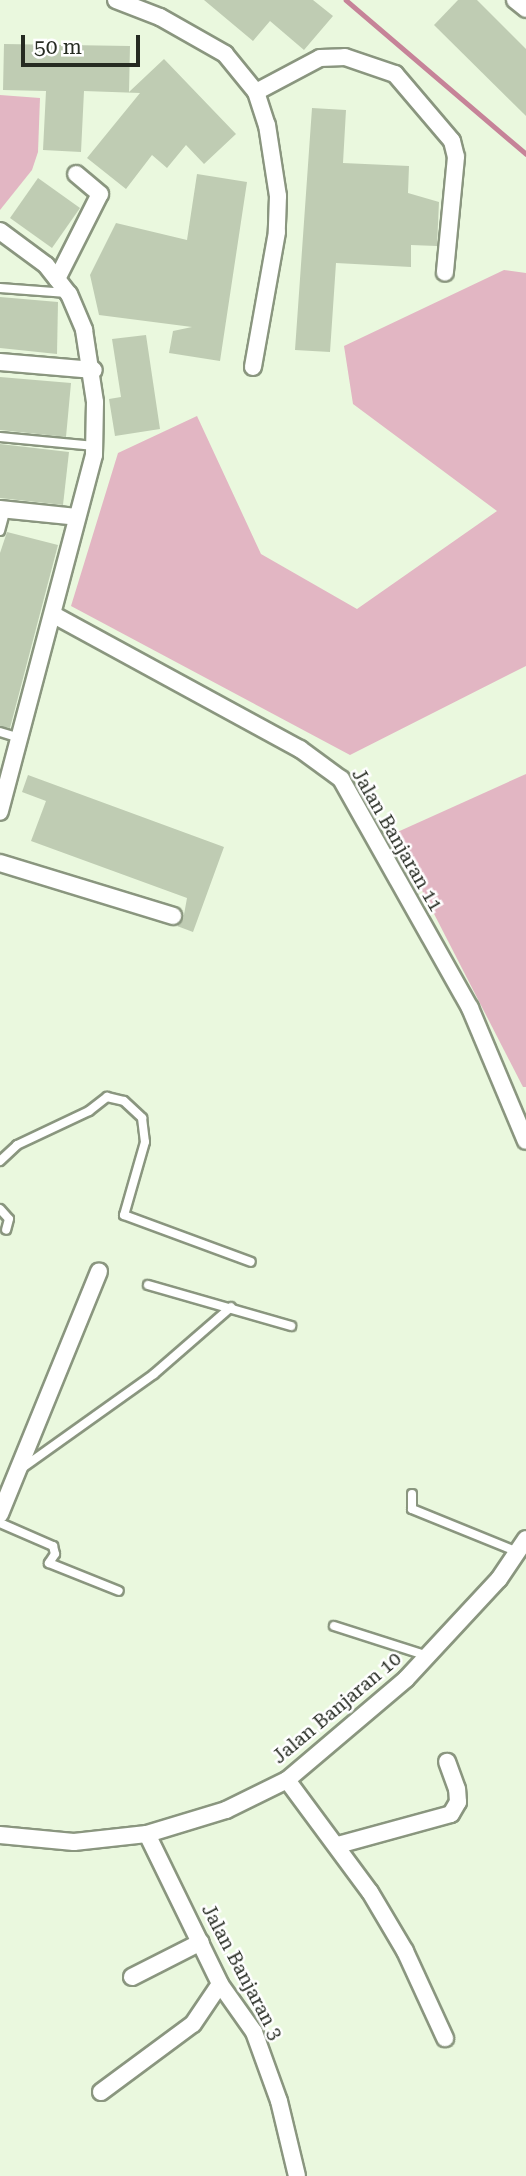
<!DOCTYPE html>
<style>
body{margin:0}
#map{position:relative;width:526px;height:2176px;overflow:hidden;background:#eaf8de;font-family:"Roboto Serif",serif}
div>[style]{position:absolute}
.green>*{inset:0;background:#e2b6c3}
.stream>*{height:4.5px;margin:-2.25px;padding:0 2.25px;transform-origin:2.25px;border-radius:2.25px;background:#c68398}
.building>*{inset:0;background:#bfccb3}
.roads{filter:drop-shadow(2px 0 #8a967f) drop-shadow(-2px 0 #8a967f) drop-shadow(0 2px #8a967f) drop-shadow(0 -2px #8a967f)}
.service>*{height:8px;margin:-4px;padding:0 4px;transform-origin:4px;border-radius:4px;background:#fff}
.minor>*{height:16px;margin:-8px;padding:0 8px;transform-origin:8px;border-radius:8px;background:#fff}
span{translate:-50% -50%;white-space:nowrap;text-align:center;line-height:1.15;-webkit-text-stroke:5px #fff;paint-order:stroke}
.street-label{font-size:19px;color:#262b22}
.scale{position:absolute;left:21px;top:35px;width:119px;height:32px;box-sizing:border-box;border:4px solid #262b22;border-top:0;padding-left:9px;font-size:21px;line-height:24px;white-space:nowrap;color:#262b22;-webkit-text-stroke:5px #fff;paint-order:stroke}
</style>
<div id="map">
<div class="green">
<div style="clip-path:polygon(0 95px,40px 98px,38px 152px,32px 170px,0 210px)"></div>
<div style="clip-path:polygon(504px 270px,526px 273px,526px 666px,350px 755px,71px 606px,118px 453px,197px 416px,261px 554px,357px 609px,497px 511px,353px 404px,344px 346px)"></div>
<div style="clip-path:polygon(526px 774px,526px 1087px,523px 1087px,393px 834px)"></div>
</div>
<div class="stream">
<div style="left:346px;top:0;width:237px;rotate:40.5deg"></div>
</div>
<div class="building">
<div style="clip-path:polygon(204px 0,313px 0,333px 16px,304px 50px,270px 21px,253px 41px)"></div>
<div style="clip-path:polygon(458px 0,477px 0,526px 49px,526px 116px,434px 25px)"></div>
<div style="clip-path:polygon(4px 44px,130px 46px,129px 92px,164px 59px,236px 134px,204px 164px,186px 145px,167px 168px,152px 155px,126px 189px,87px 158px,140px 93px,84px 91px,81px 152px,43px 150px,46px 91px,3px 90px)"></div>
<div style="clip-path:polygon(312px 108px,346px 110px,343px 163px,409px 166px,408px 193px,439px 202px,437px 246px,411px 245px,411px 267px,336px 263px,330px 352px,295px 350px)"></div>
<div style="clip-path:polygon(197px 174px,247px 182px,220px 361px,169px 353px,173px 331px,192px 327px,99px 315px,90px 275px,116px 223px,187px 240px)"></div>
<div style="clip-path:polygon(38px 178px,80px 208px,52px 248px,10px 218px)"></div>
<div style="clip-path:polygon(0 297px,58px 302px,57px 354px,0 348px)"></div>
<div style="clip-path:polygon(146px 335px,160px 429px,115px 436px,109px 399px,121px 397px,112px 339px)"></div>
<div style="clip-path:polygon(0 377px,71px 383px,66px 437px,0 430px)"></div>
<div style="clip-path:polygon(0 444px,69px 452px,63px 505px,0 498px)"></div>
<div style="clip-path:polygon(7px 532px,58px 545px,10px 728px,0 726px,0 553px)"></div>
<div style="clip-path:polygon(28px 775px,224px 847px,193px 932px,177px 926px,183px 920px,187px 898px,31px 841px,46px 801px,22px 792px)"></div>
</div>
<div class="roads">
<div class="service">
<div style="left:0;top:288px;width:67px;rotate:4.3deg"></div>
<div style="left:0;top:437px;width:95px;rotate:5.4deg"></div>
<div style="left:0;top:531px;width:23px;rotate:-75deg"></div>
<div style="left:0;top:732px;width:21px;rotate:17deg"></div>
<div style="left:0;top:1161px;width:23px;rotate:-43deg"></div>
<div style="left:17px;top:1145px;width:80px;rotate:-25.3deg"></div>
<div style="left:89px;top:1111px;width:23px;rotate:-38deg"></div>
<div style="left:107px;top:1097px;width:17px;rotate:13deg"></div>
<div style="left:124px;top:1101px;width:25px;rotate:43deg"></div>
<div style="left:142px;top:1118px;width:24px;rotate:83deg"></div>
<div style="left:145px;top:1142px;width:76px;rotate:106deg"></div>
<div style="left:124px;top:1215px;width:135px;rotate:20.3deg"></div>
<div style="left:0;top:1209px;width:13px;rotate:48deg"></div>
<div style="left:9px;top:1219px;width:11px;rotate:105deg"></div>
<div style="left:148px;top:1285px;width:149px;rotate:16deg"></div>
<div style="left:21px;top:1469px;width:163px;rotate:-35.5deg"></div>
<div style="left:154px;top:1374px;width:102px;rotate:-41deg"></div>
<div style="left:412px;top:1494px;width:15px;rotate:90deg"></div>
<div style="left:412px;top:1509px;width:114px;rotate:22.1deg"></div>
<div style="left:0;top:1523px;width:58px;rotate:23.5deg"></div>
<div style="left:53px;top:1546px;width:8px;rotate:76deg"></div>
<div style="left:55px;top:1554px;width:11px;rotate:124deg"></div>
<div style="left:49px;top:1563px;width:75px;rotate:21.8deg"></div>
<div style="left:334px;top:1626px;width:99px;rotate:17.7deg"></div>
</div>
<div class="minor">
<div style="left:116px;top:0;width:47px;rotate:21.1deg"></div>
<div style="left:160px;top:17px;width:75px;rotate:29.6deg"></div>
<div style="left:225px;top:54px;width:49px;rotate:50.8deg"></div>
<div style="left:256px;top:92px;width:35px;rotate:72deg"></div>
<div style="left:267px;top:125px;width:72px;rotate:81.2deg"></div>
<div style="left:278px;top:196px;width:36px;rotate:92deg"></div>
<div style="left:277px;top:232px;width:137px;rotate:100.1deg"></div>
<div style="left:515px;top:0;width:14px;rotate:39deg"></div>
<div style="left:256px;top:92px;width:72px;rotate:-28deg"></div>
<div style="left:320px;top:58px;width:25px;rotate:-2deg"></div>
<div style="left:345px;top:57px;width:53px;rotate:18.8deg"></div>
<div style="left:395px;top:74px;width:88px;rotate:49.6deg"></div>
<div style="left:452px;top:141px;width:16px;rotate:76deg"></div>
<div style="left:456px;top:157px;width:116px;rotate:95.5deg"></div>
<div style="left:0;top:231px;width:57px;rotate:36.5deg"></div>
<div style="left:46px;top:265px;width:37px;rotate:52deg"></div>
<div style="left:69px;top:294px;width:39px;rotate:67deg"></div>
<div style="left:84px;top:330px;width:73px;rotate:81.3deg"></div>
<div style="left:95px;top:402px;width:53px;rotate:91.1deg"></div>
<div style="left:94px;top:455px;width:369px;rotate:104.8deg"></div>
<div style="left:57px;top:279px;width:95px;rotate:-63.2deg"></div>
<div style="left:100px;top:194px;width:31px;rotate:-140deg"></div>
<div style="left:0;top:362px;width:94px;rotate:4.9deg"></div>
<div style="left:0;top:509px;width:77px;rotate:5.9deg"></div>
<div style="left:54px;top:615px;width:280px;rotate:28.6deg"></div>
<div style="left:300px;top:749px;width:51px;rotate:36.2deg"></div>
<div style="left:341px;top:779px;width:263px;rotate:60.6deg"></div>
<div style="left:470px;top:1008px;width:144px;rotate:67.2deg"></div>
<div style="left:0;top:863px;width:181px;rotate:17deg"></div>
<div style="left:0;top:1514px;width:262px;rotate:-67.8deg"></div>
<div style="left:287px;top:1780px;width:139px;rotate:53.5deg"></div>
<div style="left:370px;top:1892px;width:69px;rotate:59.3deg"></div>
<div style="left:405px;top:1951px;width:96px;rotate:65.3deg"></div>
<div style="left:147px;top:1834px;width:167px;rotate:64deg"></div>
<div style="left:220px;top:1984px;width:59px;rotate:54.7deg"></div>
<div style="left:254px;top:2032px;width:73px;rotate:70.1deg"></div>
<div style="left:279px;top:2101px;width:77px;rotate:76.5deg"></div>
<div style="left:0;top:1835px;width:74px;rotate:5.4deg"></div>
<div style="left:74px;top:1842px;width:73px;rotate:-6.3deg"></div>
<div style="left:147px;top:1834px;width:83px;rotate:-16.9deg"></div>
<div style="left:226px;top:1810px;width:68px;rotate:-26.2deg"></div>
<div style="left:287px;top:1780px;width:156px;rotate:-40.3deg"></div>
<div style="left:406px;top:1679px;width:137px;rotate:-47.1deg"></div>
<div style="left:499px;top:1579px;width:48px;rotate:-56deg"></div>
<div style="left:338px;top:1845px;width:117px;rotate:-15.3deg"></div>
<div style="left:451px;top:1814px;width:14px;rotate:-60deg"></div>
<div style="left:458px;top:1802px;width:13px;rotate:-94deg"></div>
<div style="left:457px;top:1789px;width:29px;rotate:-110deg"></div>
<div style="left:132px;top:1977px;width:77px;rotate:-26.9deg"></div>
<div style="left:101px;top:2092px;width:114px;rotate:-36.5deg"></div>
<div style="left:193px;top:2024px;width:48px;rotate:-56deg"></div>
</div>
</div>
<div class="street-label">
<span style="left:397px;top:840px;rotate:60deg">Jalan Banjaran 11</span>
<span style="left:337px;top:1708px;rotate:-40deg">Jalan Banjaran 10</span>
<span style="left:242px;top:1972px;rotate:62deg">Jalan Banjaran 3</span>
</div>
<div class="scale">50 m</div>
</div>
